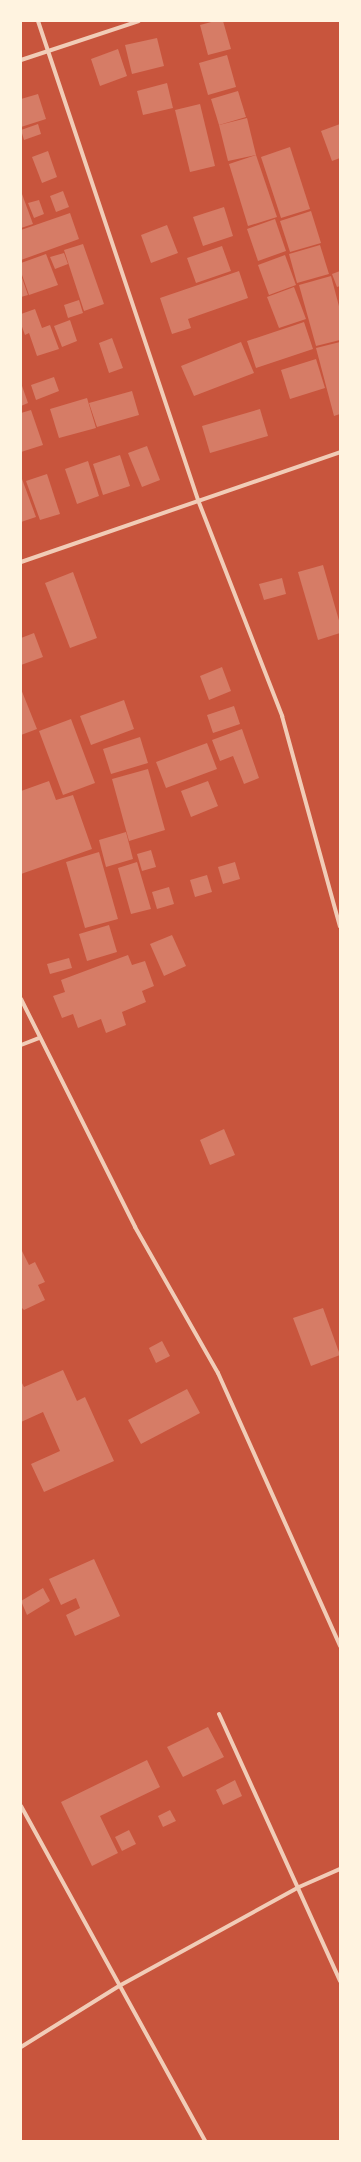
<!DOCTYPE html>
<style>
body{margin:0}
#map{position:relative;width:361px;height:2162px;overflow:hidden;background:#c8553d;font-family:"DejaVu Sans",sans-serif}
div>[style]{position:absolute}
.building>*{inset:0;background:#d67c66}
.minor>*{height:4px;margin:-2px;padding:0 2px;transform-origin:2px;border-radius:2px;background:#f1ccb7}
span{translate:-50% -50%;white-space:nowrap;text-align:center;line-height:1.15;-webkit-text-stroke:4px #fff3e0;paint-order:stroke}
.frame{position:absolute;inset:0;border:22px solid #fff3e0;pointer-events:none}
</style>
<div id="map">
<div class="building">
<div style="clip-path:polygon(215px 21px,223px 21px,231px 49px,208px 55px,200px 25px)"></div>
<div style="clip-path:polygon(157px 38px,164px 66px,132px 74px,125px 45px)"></div>
<div style="clip-path:polygon(118px 49px,127px 76px,100px 86px,91px 59px)"></div>
<div style="clip-path:polygon(227px 55px,236px 87px,208px 95px,199px 63px)"></div>
<div style="clip-path:polygon(167px 83px,173px 108px,143px 115px,137px 91px)"></div>
<div style="clip-path:polygon(238px 91px,246px 117px,219px 125px,211px 99px)"></div>
<div style="clip-path:polygon(38px 94px,46px 119px,21px 127px,21px 99px)"></div>
<div style="clip-path:polygon(200px 104px,215px 166px,190px 172px,175px 110px)"></div>
<div style="clip-path:polygon(247px 118px,256px 155px,228px 161px,219px 125px)"></div>
<div style="clip-path:polygon(38px 124px,41px 134px,24px 140px,21px 130px)"></div>
<div style="clip-path:polygon(340px 124px,340px 158px,332px 161px,321px 131px)"></div>
<div style="clip-path:polygon(290px 147px,310px 209px,281px 218px,261px 157px)"></div>
<div style="clip-path:polygon(48px 151px,57px 177px,42px 183px,32px 157px)"></div>
<div style="clip-path:polygon(256px 155px,277px 217px,248px 226px,229px 164px)"></div>
<div style="clip-path:polygon(63px 191px,69px 207px,56px 212px,50px 196px)"></div>
<div style="clip-path:polygon(22px 194px,33px 224px,21px 228px,21px 195px)"></div>
<div style="clip-path:polygon(39px 200px,44px 214px,34px 218px,28px 203px)"></div>
<div style="clip-path:polygon(224px 207px,233px 236px,203px 246px,193px 217px)"></div>
<div style="clip-path:polygon(311px 211px,321px 243px,290px 252px,280px 221px)"></div>
<div style="clip-path:polygon(70px 213px,79px 239px,21px 260px,21px 230px)"></div>
<div style="clip-path:polygon(275px 219px,286px 251px,258px 261px,247px 229px)"></div>
<div style="clip-path:polygon(167px 225px,178px 253px,151px 263px,141px 235px)"></div>
<div style="clip-path:polygon(83px 244px,104px 304px,84px 311px,64px 250px)"></div>
<div style="clip-path:polygon(320px 245px,329px 274px,297px 283px,289px 254px)"></div>
<div style="clip-path:polygon(222px 246px,231px 271px,196px 283px,187px 258px)"></div>
<div style="clip-path:polygon(64px 253px,68px 264px,55px 269px,50px 257px)"></div>
<div style="clip-path:polygon(46px 254px,58px 285px,29px 295px,21px 272px,21px 263px)"></div>
<div style="clip-path:polygon(285px 255px,296px 285px,269px 295px,258px 265px)"></div>
<div style="clip-path:polygon(239px 271px,248px 298px,188px 319px,191px 328px,172px 334px,160px 298px)"></div>
<div style="clip-path:polygon(340px 271px,340px 286px,337px 287px,332px 274px)"></div>
<div style="clip-path:polygon(21px 275px,28px 295px,21px 297px)"></div>
<div style="clip-path:polygon(331px 276px,340px 310px,340px 340px,316px 346px,299px 285px)"></div>
<div style="clip-path:polygon(294px 287px,306px 319px,279px 328px,267px 297px)"></div>
<div style="clip-path:polygon(79px 300px,83px 313px,68px 318px,64px 305px)"></div>
<div style="clip-path:polygon(35px 309px,42px 328px,50px 325px,59px 349px,37px 356px,29px 333px,25px 335px,21px 324px,21px 314px)"></div>
<div style="clip-path:polygon(70px 320px,77px 341px,62px 347px,54px 326px)"></div>
<div style="clip-path:polygon(304px 322px,313px 349px,256px 368px,247px 341px)"></div>
<div style="clip-path:polygon(112px 338px,123px 368px,109px 373px,99px 343px)"></div>
<div style="clip-path:polygon(241px 342px,254px 373px,194px 396px,181px 366px)"></div>
<div style="clip-path:polygon(340px 342px,340px 414px,334px 416px,316px 348px)"></div>
<div style="clip-path:polygon(316px 359px,325px 388px,290px 399px,281px 370px)"></div>
<div style="clip-path:polygon(54px 377px,59px 391px,36px 400px,31px 385px)"></div>
<div style="clip-path:polygon(21px 383px,28px 403px,21px 406px)"></div>
<div style="clip-path:polygon(132px 391px,139px 415px,97px 427px,89px 403px)"></div>
<div style="clip-path:polygon(87px 398px,96px 428px,59px 438px,50px 409px)"></div>
<div style="clip-path:polygon(260px 409px,268px 436px,210px 453px,202px 426px)"></div>
<div style="clip-path:polygon(31px 410px,43px 445px,21px 452px,21px 413px)"></div>
<div style="clip-path:polygon(147px 446px,160px 480px,142px 487px,128px 453px)"></div>
<div style="clip-path:polygon(120px 455px,130px 486px,103px 495px,93px 464px)"></div>
<div style="clip-path:polygon(88px 461px,99px 496px,77px 504px,65px 469px)"></div>
<div style="clip-path:polygon(47px 474px,60px 514px,40px 520px,26px 481px)"></div>
<div style="clip-path:polygon(22px 479px,36px 517px,21px 522px,21px 480px)"></div>
<div style="clip-path:polygon(323px 565px,340px 624px,340px 633px,318px 640px,298px 572px)"></div>
<div style="clip-path:polygon(73px 572px,97px 638px,70px 648px,45px 583px)"></div>
<div style="clip-path:polygon(282px 578px,286px 594px,264px 600px,259px 584px)"></div>
<div style="clip-path:polygon(34px 633px,43px 657px,21px 665px,21px 638px)"></div>
<div style="clip-path:polygon(222px 667px,231px 691px,209px 700px,200px 676px)"></div>
<div style="clip-path:polygon(21px 689px,37px 729px,21px 735px)"></div>
<div style="clip-path:polygon(124px 700px,134px 729px,91px 745px,80px 716px)"></div>
<div style="clip-path:polygon(234px 706px,240px 724px,213px 733px,207px 715px)"></div>
<div style="clip-path:polygon(71px 719px,95px 783px,63px 795px,39px 731px)"></div>
<div style="clip-path:polygon(242px 729px,259px 778px,244px 784px,233px 756px,220px 761px,212px 740px)"></div>
<div style="clip-path:polygon(140px 737px,148px 763px,111px 774px,103px 749px)"></div>
<div style="clip-path:polygon(207px 743px,217px 769px,166px 788px,156px 762px)"></div>
<div style="clip-path:polygon(148px 769px,165px 830px,129px 841px,112px 779px)"></div>
<div style="clip-path:polygon(49px 781px,56px 800px,73px 795px,92px 849px,21px 874px,21px 791px)"></div>
<div style="clip-path:polygon(208px 781px,218px 806px,191px 817px,181px 791px)"></div>
<div style="clip-path:polygon(126px 832px,133px 859px,106px 867px,99px 840px)"></div>
<div style="clip-path:polygon(151px 850px,156px 867px,142px 871px,137px 854px)"></div>
<div style="clip-path:polygon(99px 852px,118px 919px,85px 928px,66px 862px)"></div>
<div style="clip-path:polygon(137px 862px,151px 909px,131px 914px,118px 868px)"></div>
<div style="clip-path:polygon(235px 862px,240px 879px,223px 884px,218px 867px)"></div>
<div style="clip-path:polygon(207px 875px,212px 892px,195px 897px,190px 880px)"></div>
<div style="clip-path:polygon(169px 887px,174px 904px,157px 909px,152px 892px)"></div>
<div style="clip-path:polygon(109px 925px,117px 952px,87px 961px,79px 934px)"></div>
<div style="clip-path:polygon(172px 935px,186px 966px,164px 976px,150px 944px)"></div>
<div style="clip-path:polygon(128px 955px,132px 965px,145px 961px,154px 986px,142px 991px,146px 1002px,122px 1012px,126px 1025px,106px 1033px,101px 1019px,78px 1028px,73px 1014px,62px 1018px,53px 996px,65px 992px,61px 980px)"></div>
<div style="clip-path:polygon(69px 958px,72px 968px,50px 974px,47px 964px)"></div>
<div style="clip-path:polygon(224px 1129px,235px 1155px,210px 1165px,200px 1140px)"></div>
<div style="clip-path:polygon(21px 1249px,29px 1265px,35px 1262px,45px 1282px,38px 1285px,45px 1300px,24px 1310px,21px 1307px)"></div>
<div style="clip-path:polygon(323px 1308px,340px 1355px,311px 1366px,293px 1318px)"></div>
<div style="clip-path:polygon(162px 1341px,170px 1356px,156px 1363px,149px 1348px)"></div>
<div style="clip-path:polygon(63px 1370px,77px 1401px,85px 1397px,114px 1461px,44px 1492px,31px 1464px,60px 1451px,43px 1412px,21px 1422px,21px 1381px,24px 1387px)"></div>
<div style="clip-path:polygon(187px 1389px,200px 1413px,141px 1444px,128px 1420px)"></div>
<div style="clip-path:polygon(94px 1559px,120px 1616px,75px 1636px,66px 1615px,80px 1608px,76px 1598px,61px 1605px,49px 1579px)"></div>
<div style="clip-path:polygon(43px 1588px,50px 1601px,27px 1615px,21px 1601px)"></div>
<div style="clip-path:polygon(208px 1727px,224px 1757px,183px 1777px,167px 1747px)"></div>
<div style="clip-path:polygon(147px 1760px,160px 1787px,100px 1816px,118px 1853px,92px 1866px,61px 1802px)"></div>
<div style="clip-path:polygon(235px 1780px,242px 1796px,223px 1805px,216px 1790px)"></div>
<div style="clip-path:polygon(170px 1810px,176px 1821px,163px 1827px,158px 1816px)"></div>
<div style="clip-path:polygon(129px 1830px,136px 1844px,122px 1851px,115px 1837px)"></div>
</div>
<div class="minor">
<div style="left:38px;top:21px;width:505px;rotate:71.53deg"></div>
<div style="left:198px;top:500px;width:232px;rotate:68.7deg"></div>
<div style="left:282px;top:716px;width:218px;rotate:74.6deg"></div>
<div style="left:21px;top:60px;width:124px;rotate:-18.3deg"></div>
<div style="left:21px;top:562px;width:337px;rotate:-19deg"></div>
<div style="left:21px;top:999px;width:255px;rotate:63.4deg"></div>
<div style="left:135px;top:1227px;width:168px;rotate:60.4deg"></div>
<div style="left:218px;top:1373px;width:299px;rotate:65.9deg"></div>
<div style="left:21px;top:1045px;width:19px;rotate:-21deg"></div>
<div style="left:219px;top:1714px;width:293px;rotate:65.6deg"></div>
<div style="left:21px;top:1806px;width:382px;rotate:61.2deg"></div>
<div style="left:21px;top:2047px;width:115px;rotate:-31.9deg"></div>
<div style="left:119px;top:1986px;width:205px;rotate:-28.8deg"></div>
<div style="left:299px;top:1887px;width:45px;rotate:-23.7deg"></div>
</div>
<div class="frame"></div>
</div>
